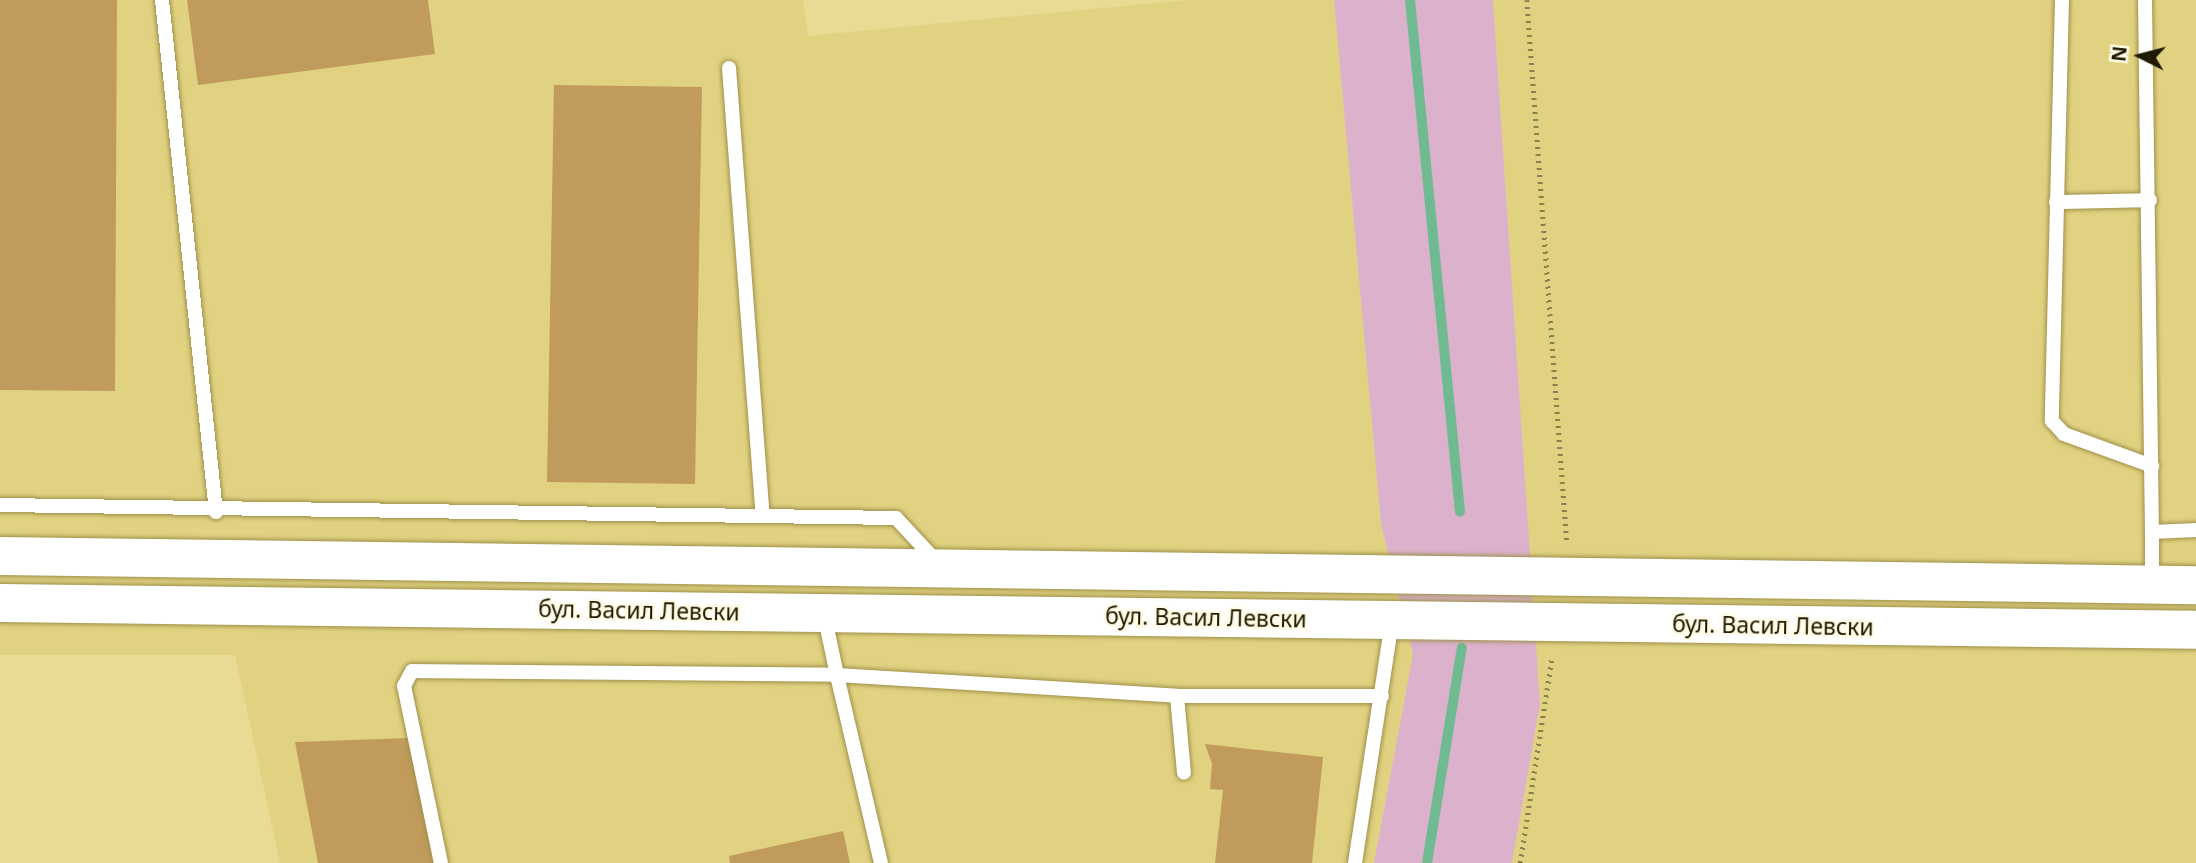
<!DOCTYPE html>
<html>
<head>
<meta charset="utf-8">
<style>
  body { margin:0 }
  #map { position:relative; width:2196px; height:863px; overflow:hidden; background:#e8db93; font-family:"Noto Sans",sans-serif }
  div>[style] { position:absolute }
  [style*='--x'] { left:calc(var(--x)*1px); top:calc(var(--y)*1px); width:calc(var(--w)*1px); rotate:calc(var(--a)*1deg) }
  .built>* { inset:0; background:#e1d281 }
  .green>* { inset:0; background:#dbb1cc }
  .stream>* { height:10px; margin:-5px; padding:0 5px; transform-origin:5px; border-radius:5px; background:#70ba92 }
  .building>* { inset:0; background:#c19b5c }
  .path>* { height:4.5px; margin-top:-2.25px; transform-origin:0; background:repeating-linear-gradient(90deg,#8a804e 0 2px,transparent 0 7px) }
  .roads { filter:drop-shadow(0 0 2px #9e914a) drop-shadow(0 0 2px #9e914a) }
  .service>* { height:14px; margin:-7px; padding:0 7px; transform-origin:7px; border-radius:7px; background:#fff }
  .primary>* { height:38px; margin:-19px; padding:0 19px; transform-origin:19px; border-radius:19px; background:#fff }
  span { translate:-50% -50%; white-space:nowrap; text-align:center; line-height:1.15; -webkit-text-stroke:5px #fffbe6; paint-order:stroke }
  .street-label { font-size:23px; color:#201a00 }
  .north { position:absolute; left:2105px; top:21px; width:70px; height:70px; -webkit-text-stroke:5px #fffbe6; paint-order:stroke; rotate:276deg; font-size:19px; font-weight:700; line-height:28px; text-align:center; color:#201a00 }
  .north::after { content:''; display:block; margin:auto; width:24px; height:32px; background:#201a00; clip-path:polygon(50% 0,100% 100%,50% 72%,0 100%) }
</style>
</head>
<body>
<div id="map">
  <div class="built">
    <i style="clip-path:polygon(0 0,803px 0,808px 36px,1187px 0,1334px 0,1381px 524px,1413px 654px,1374px 863px,280px 863px,235px 655px,0 655px)"></i>
    <i style="clip-path:polygon(1493px 0,2196px 0,2196px 863px,1512px 863px,1540px 704px)"></i>
  </div>
  <div class="green">
    <i style="clip-path:polygon(1334px 0,1493px 0,1540px 704px,1512px 863px,1374px 863px,1413px 654px,1381px 524px)"></i>
  </div>
  <div class="stream">
    <i style="--x:1410;--y:0;--w:514;--a:84.42"></i>
    <i style="--x:1427;--y:863;--w:218;--a:-80.8"></i>
  </div>
  <div class="building">
    <i style="clip-path:polygon(0 0,117px 0,115px 391px,0 390px)"></i>
    <i style="clip-path:polygon(187px 0,428px 0,435px 54px,198px 85px)"></i>
    <i style="clip-path:polygon(554px 85px,702px 87px,695px 484px,547px 482px)"></i>
    <i style="clip-path:polygon(410px 738px,433px 863px,318px 863px,295px 742px)"></i>
    <i style="clip-path:polygon(1205px 744px,1323px 757px,1312px 863px,1215px 863px,1223px 790px,1210px 789px,1212px 764px)"></i>
    <i style="clip-path:polygon(843px 831px,850px 863px,730px 863px,729px 856px)"></i>
  </div>
  <div class="path">
    <i style="--x:1527;--y:0;--w:544;--a:85.79"></i>
    <i style="--x:1520;--y:863;--w:208;--a:-81.2"></i>
  </div>
  <div class="roads">
    <div class="service">
      <i style="--x:162;--y:0;--w:515;--a:83.98"></i>
      <i style="--x:2062;--y:0;--w:421;--a:91.4"></i>
      <i style="--x:2052;--y:421;--w:18;--a:47"></i>
      <i style="--x:2064;--y:434;--w:94;--a:20"></i>
      <i style="--x:2145;--y:0;--w:532;--a:89.25"></i>
      <i style="--x:729;--y:68;--w:445;--a:85.7"></i>
      <i style="--x:2056;--y:202;--w:94;--a:-1.2"></i>
      <i style="--x:0;--y:505;--w:896;--a:0.83"></i>
      <i style="--x:896;--y:518;--w:62;--a:47"></i>
      <i style="--x:2152;--y:584;--w:52;--a:-90"></i>
      <i style="--x:2152;--y:532;--w:44;--a:-2.6"></i>
      <i style="--x:1177;--y:696;--w:77;--a:84.8"></i>
      <i style="--x:441;--y:863;--w:181;--a:-101.8"></i>
      <i style="--x:404;--y:686;--w:17;--a:-62"></i>
      <i style="--x:412;--y:671;--w:425;--a:0.5"></i>
      <i style="--x:837;--y:675;--w:62;--a:-102"></i>
      <i style="--x:881;--y:863;--w:193;--a:-103.2"></i>
      <i style="--x:837;--y:675;--w:341;--a:3.5"></i>
      <i style="--x:1177;--y:696;--w:205;--a:0"></i>
      <i style="--x:1355;--y:863;--w:244;--a:-81.3"></i>
    </div>
    <div class="primary">
      <i style="--x:0;--y:556;--w:2196;--a:0.76"></i>
      <i style="--x:0;--y:603;--w:2196;--a:0.7"></i>
    </div>
  </div>
  <div class="street-label">
    <span style="left:639px;top:610px;rotate:1deg">бул. Васил Левски</span>
    <span style="left:1206px;top:617px;rotate:1deg">бул. Васил Левски</span>
    <span style="left:1773px;top:625px;rotate:1deg">бул. Васил Левски</span>
  </div>
  <div class="north">N</div>
</div>
</body>
</html>
